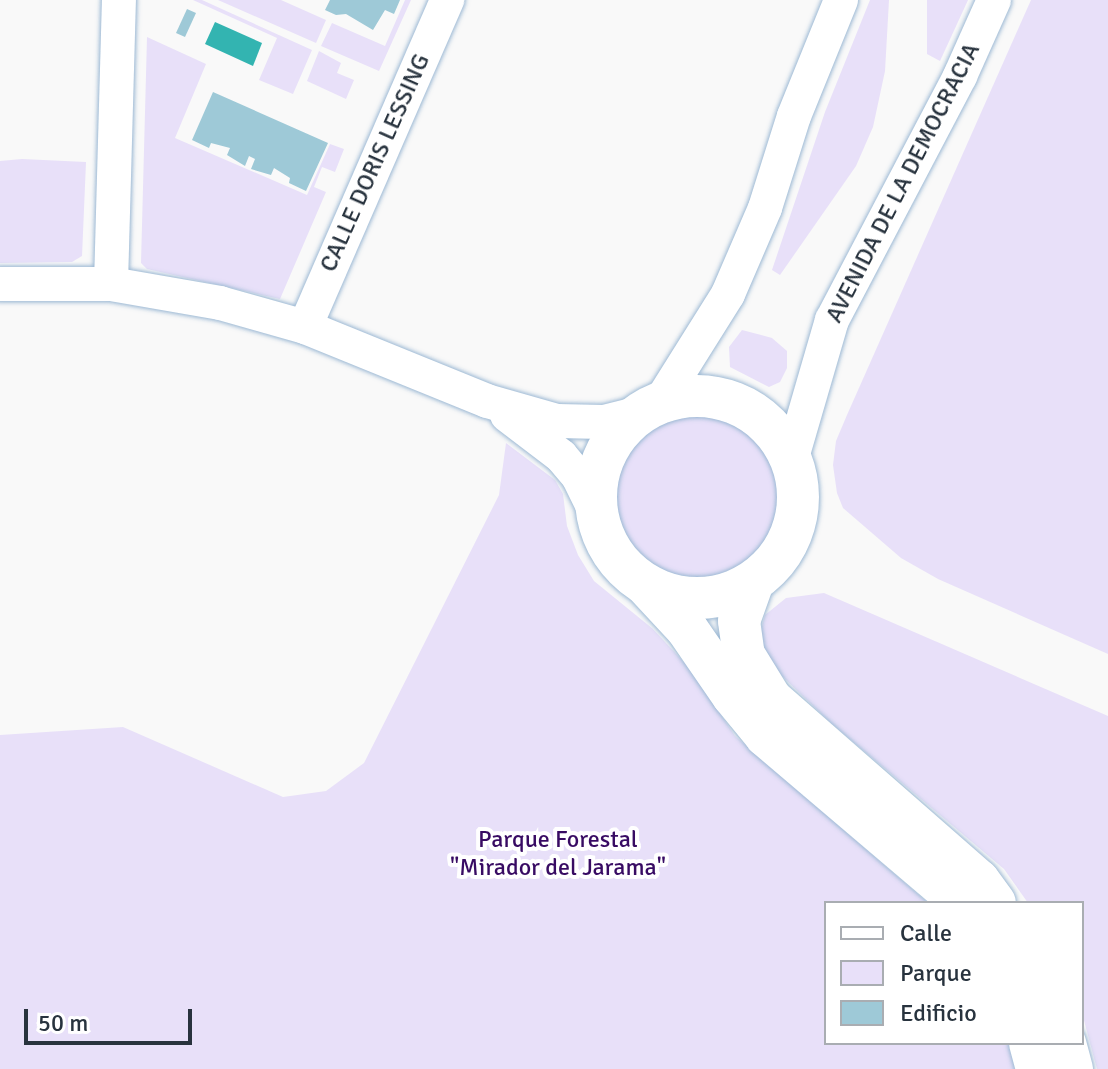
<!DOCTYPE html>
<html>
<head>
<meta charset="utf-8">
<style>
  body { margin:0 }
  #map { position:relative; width:1108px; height:1069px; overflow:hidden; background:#f9f9f9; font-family:Signika,sans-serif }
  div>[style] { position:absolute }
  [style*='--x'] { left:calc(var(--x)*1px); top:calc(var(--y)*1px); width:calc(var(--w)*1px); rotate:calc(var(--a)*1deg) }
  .green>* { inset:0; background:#e8e0f9 }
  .round { border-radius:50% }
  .water>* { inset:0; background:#33b4b1 }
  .building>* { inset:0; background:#9ec9d7 }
  .roads { filter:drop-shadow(0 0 2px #9db9d4) drop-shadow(0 0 2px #9db9d4) }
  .minor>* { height:34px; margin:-17px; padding:0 17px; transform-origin:17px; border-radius:17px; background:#fff }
  .major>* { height:42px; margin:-21px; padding:0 21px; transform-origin:21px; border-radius:21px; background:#fff }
  .major>.ring { margin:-21px; padding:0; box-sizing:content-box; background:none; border:42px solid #fff; border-radius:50% }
  span { translate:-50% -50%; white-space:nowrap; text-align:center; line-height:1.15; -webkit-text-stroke:8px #fff; paint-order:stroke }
  .street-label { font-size:24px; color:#28333e }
  .park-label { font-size:24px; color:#380b63 }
  .legend { position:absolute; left:824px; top:901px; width:260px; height:144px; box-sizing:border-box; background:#fff; border:2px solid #a9adb2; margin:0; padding:10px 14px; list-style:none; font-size:24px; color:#28333e }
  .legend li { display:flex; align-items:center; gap:16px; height:40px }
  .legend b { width:40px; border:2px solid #a9adb2 }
  .scale { position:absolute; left:24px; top:1009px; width:168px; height:36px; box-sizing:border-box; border:4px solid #28333e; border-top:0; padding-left:10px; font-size:24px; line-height:28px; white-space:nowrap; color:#28333e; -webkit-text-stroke:6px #fff; paint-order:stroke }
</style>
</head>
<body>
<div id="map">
  <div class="green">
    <i style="clip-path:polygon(193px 0,202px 0,312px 50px,293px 94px,259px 80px,277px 38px)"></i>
    <i style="clip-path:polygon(218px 0,281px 0,326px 20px,316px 43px)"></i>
    <i style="clip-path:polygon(405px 0,411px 0,379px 71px,321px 46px,332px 23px,385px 46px)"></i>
    <i style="clip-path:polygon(870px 0,889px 0,885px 71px,873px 127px,856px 166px,780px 275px,772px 270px,825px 112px)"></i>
    <i style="clip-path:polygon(927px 0,968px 0,940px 61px,927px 54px)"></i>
    <i style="clip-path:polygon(1031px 0,1108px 0,1108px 654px,938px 579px,901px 558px,843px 508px,837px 493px,833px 465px,836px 441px,847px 415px)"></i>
    <i style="clip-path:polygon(147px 37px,206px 64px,175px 138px,307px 195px,330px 144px,344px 149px,335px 172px,322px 167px,314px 187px,326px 192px,280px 299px,147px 269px,141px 263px)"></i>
    <i style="clip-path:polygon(319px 51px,341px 63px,337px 73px,354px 80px,346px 99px,307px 81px)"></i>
    <i style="clip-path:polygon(22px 159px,86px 162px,82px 256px,72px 262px,0 263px,0 161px)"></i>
    <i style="clip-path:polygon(742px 330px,772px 338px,787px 351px,787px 368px,780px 382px,769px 387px,730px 367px,729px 347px)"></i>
    <i class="round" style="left:610px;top:412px;width:172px;height:172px"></i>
    <i style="clip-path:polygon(506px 443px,555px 480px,563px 494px,567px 526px,578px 555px,594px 581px,653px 629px,692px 671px,735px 736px,928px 903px,826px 903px,826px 1043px,1008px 1043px,1015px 1069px,0 1069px,0 735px,123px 727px,283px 797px,326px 791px,364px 763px,499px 495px)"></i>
    <i style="clip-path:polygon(824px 593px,1108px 716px,1108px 1069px,1097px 1069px,1082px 1013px,1082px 903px,1028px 903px,1004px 869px,832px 724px,782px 676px,758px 642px,765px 615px,786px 598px)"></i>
  </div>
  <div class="water">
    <i style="clip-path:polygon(215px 22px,262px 43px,253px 66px,205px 44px)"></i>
  </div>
  <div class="building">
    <i style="clip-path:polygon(330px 0,400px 0,394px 14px,385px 10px,373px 30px,346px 14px,336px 15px,325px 10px)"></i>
    <i style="clip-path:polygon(187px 9px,196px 13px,185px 37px,176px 33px)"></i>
    <i style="clip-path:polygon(213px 92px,328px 143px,306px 191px,289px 183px,290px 178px,274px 168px,271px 175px,251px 169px,255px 159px,249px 156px,245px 166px,227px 155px,230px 148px,211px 143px,209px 148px,192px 140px)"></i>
  </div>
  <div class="roads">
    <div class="minor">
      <i style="--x:0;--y:284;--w:111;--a:0"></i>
      <i style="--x:111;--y:284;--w:111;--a:9.9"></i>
      <i style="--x:220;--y:303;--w:88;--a:15.8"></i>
      <i style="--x:305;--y:327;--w:196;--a:22.1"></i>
      <i style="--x:487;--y:401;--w:73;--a:15.9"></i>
      <i style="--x:557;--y:421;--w:47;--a:1.2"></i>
      <i style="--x:604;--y:422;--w:34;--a:-14"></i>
      <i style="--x:111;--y:284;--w:284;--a:-88.4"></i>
      <i style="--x:305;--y:327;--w:357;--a:-66.5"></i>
      <i style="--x:661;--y:401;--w:126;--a:-57.9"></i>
      <i style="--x:728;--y:294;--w:94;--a:-66.7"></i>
      <i style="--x:765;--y:208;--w:96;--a:-72.5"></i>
      <i style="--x:794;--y:116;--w:125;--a:-67.9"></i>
      <i style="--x:507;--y:415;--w:68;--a:37.2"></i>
      <i style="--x:561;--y:456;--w:26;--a:50"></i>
      <i style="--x:578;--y:476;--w:43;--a:64"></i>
      <i style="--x:791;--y:461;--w:147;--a:-73.8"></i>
      <i style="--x:832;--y:320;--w:276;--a:-62.3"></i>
      <i style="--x:960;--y:76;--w:83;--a:-65.9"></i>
    </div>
    <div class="major">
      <i class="ring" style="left:596px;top:396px;width:160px;height:160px"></i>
      <i style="--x:753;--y:582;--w:41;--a:109.7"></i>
      <i style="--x:739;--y:621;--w:34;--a:82"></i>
      <i style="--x:744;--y:655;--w:52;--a:58.5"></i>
      <i style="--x:771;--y:699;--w:276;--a:41.2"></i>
      <i style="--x:979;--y:881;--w:27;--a:54"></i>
      <i style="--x:646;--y:585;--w:60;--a:47"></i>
      <i style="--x:687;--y:629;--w:81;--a:55.5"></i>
      <i style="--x:733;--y:696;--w:52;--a:50.5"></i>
      <i style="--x:766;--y:736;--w:257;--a:40.4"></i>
      <i style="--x:1030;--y:1043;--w:27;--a:75"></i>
      <i style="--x:1065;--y:1043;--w:27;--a:75"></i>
    </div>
  </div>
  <div class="street-label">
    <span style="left:375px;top:163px;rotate:-66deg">CALLE DORIS LESSING</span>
    <span style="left:903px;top:183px;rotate:-63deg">AVENIDA DE LA DEMOCRACIA</span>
  </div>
  <div class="park-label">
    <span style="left:558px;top:854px">Parque Forestal<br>"Mirador del Jarama"</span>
  </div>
  <ul class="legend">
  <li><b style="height:10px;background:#fff"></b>Calle</li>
  <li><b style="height:22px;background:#e8e0f9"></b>Parque</li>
  <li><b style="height:22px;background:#9ec9d7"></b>Edificio</li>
  </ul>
  <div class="scale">50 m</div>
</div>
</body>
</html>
